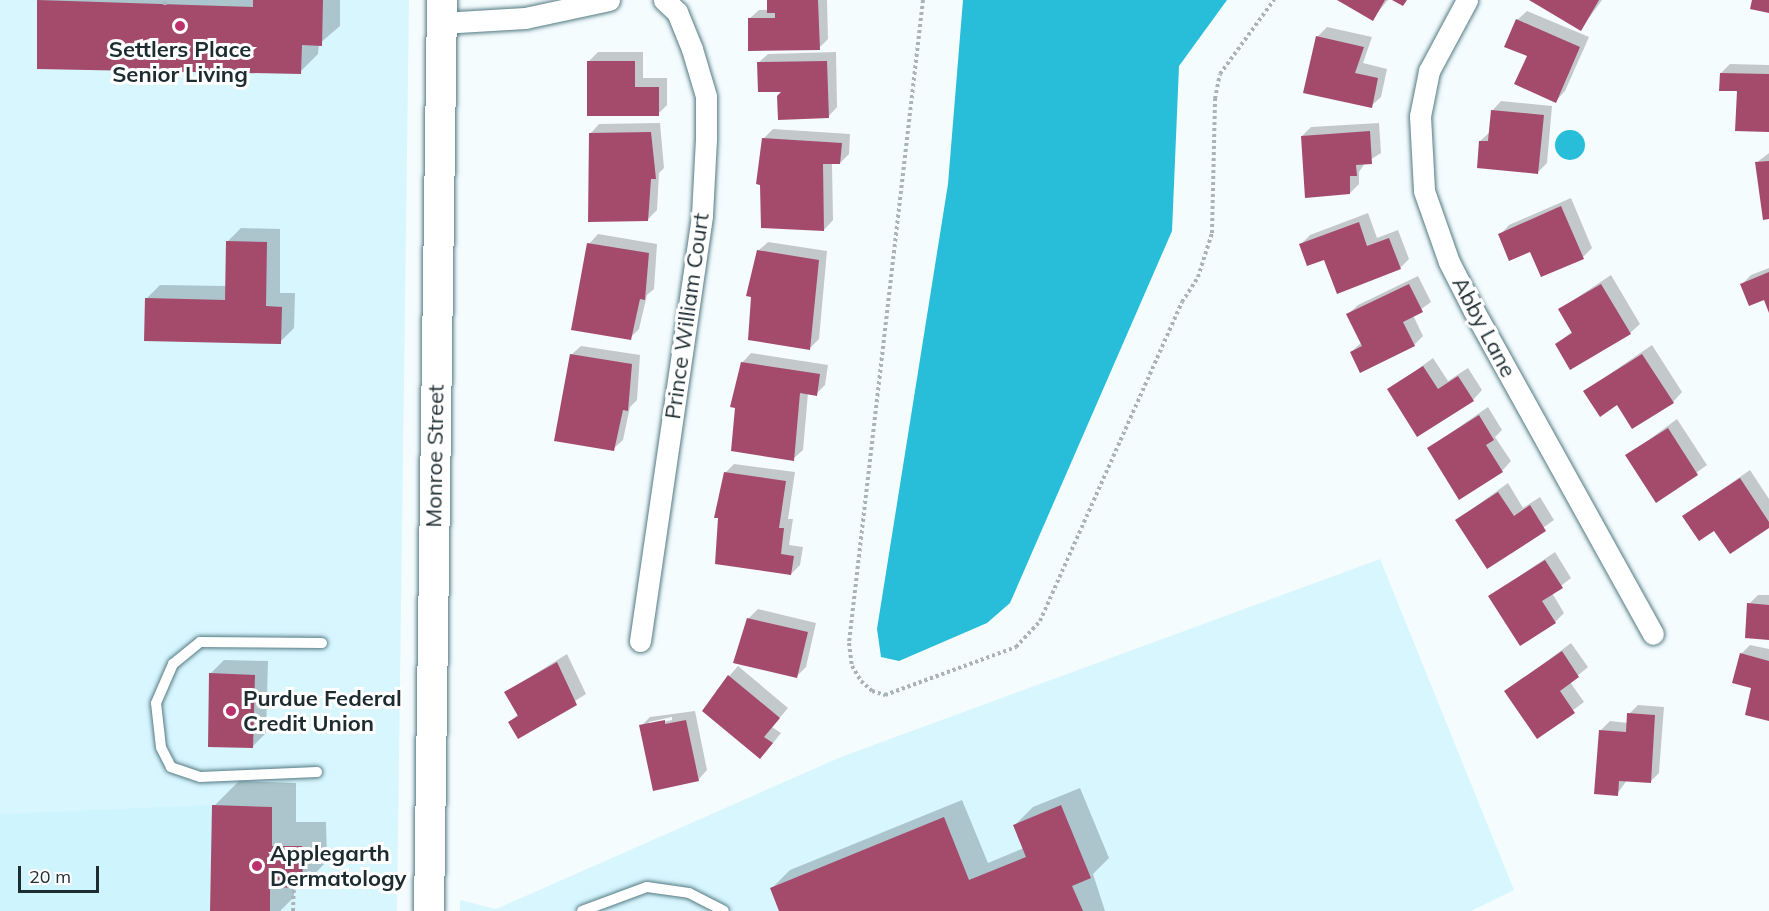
<!DOCTYPE html>
<html>
<head>
<meta charset="utf-8">
<style>
  body { margin:0 }
  #map { position:relative; width:1769px; height:911px; overflow:hidden; background:#f4fcfe; font-family:Mulish,sans-serif }
  div>[style] { position:absolute }
  [style*='--x'] { left:calc(var(--x)*1px); top:calc(var(--y)*1px); width:calc(var(--w)*1px); rotate:calc(var(--a)*1deg) }
  .built>* { inset:0; background:#d8f6fe }
  .green>* { inset:0; background:#cef4fd }
  .water>* { inset:0; background:#28bdd9 }
  .round { border-radius:50% }
  .shadow>* { inset:0; background:#0003 }
  .building>* { inset:0; background:#a44b6b }
  .path>* { height:4px; margin-top:-2px; transform-origin:0; background:repeating-linear-gradient(90deg,#a9b4b6 0 3px,transparent 0 6px) }
  .roads { filter:drop-shadow(0 0 2px #547a83) drop-shadow(0 0 2px #547a83) }
  .service>* { height:10px; margin:-5px; padding:0 5px; transform-origin:5px; border-radius:5px; background:#fff }
  .minor>* { height:21px; margin:-10.5px; padding:0 10.5px; transform-origin:10.5px; border-radius:10.5px; background:#fff }
  .secondary>* { height:30px; margin:-15px; padding:0 15px; transform-origin:15px; border-radius:15px; background:#fff }
  .dots>* { width:16px; height:16px; translate:-50% -50%; box-sizing:border-box; border:3px solid #fff; border-radius:50% }
  span { translate:-50% -50%; white-space:nowrap; text-align:center; line-height:1.15; -webkit-text-stroke:6px #fff; paint-order:stroke }
  .poi-label { font-size:22px; color:#1c2c30; font-weight:700 }
  .left { translate:0 -50%; text-align:left }
  .street-label { font-size:22px; color:#1c2c30 }
  .scale { position:absolute; left:18px; top:866px; width:81px; height:27px; box-sizing:border-box; border:3px solid #1c2c30; border-top:0; padding-left:8px; font-size:18px; line-height:21px; white-space:nowrap; color:#1c2c30; -webkit-text-stroke:4px #fff; paint-order:stroke }
</style>
</head>
<body>
<div id="map">
  <div class="built">
    <i style="clip-path:polygon(0 0,409px 0,397px 911px,0 911px)"></i>
    <i style="clip-path:polygon(1380px 559px,1514px 890px,1471px 911px,460px 911px,460px 900px,496px 909px,841px 757px)"></i>
  </div>
  <div class="green">
    <i style="clip-path:polygon(212px 805px,210px 911px,0 911px,0 814px)"></i>
  </div>
  <div class="water">
    <i style="clip-path:polygon(963px 0,1227px 0,1179px 66px,1172px 231px,1010px 603px,987px 623px,899px 661px,881px 657px,877px 629px,948px 184px)"></i>
    <i class="round" style="left:1555px;top:130px;width:30px;height:30px"></i>
  </div>
  <div class="shadow">
    <i style="clip-path:polygon(39px 0,340px 0,340px 26px,319px 44px,318px 54px,300px 72px,38px 68px)"></i>
    <i style="clip-path:polygon(768px 0,827px 0,828px 39px,819px 48px,749px 19px,759px 10px,768px 10px)"></i>
    <i style="clip-path:polygon(1340px 0,1388px 0,1372px 19px)"></i>
    <i style="clip-path:polygon(1532px 0,1602px 0,1581px 29px)"></i>
    <i style="clip-path:polygon(1527px 11px,1589px 37px,1565px 91px,1556px 101px,1529px 56px,1517px 20px)"></i>
    <i style="clip-path:polygon(1327px 27px,1372px 37px,1363px 63px,1387px 69px,1381px 97px,1371px 106px,1317px 37px)"></i>
    <i style="clip-path:polygon(598px 52px,643px 52px,643px 78px,667px 78px,667px 105px,658px 114px,589px 61px)"></i>
    <i style="clip-path:polygon(836px 52px,837px 107px,828px 117px,784px 90px,758px 63px,768px 54px)"></i>
    <i style="clip-path:polygon(1730px 64px,1769px 65px,1769px 130px,1721px 73px)"></i>
    <i style="clip-path:polygon(1501px 101px,1552px 106px,1547px 163px,1538px 172px,1480px 141px,1490px 132px,1492px 111px)"></i>
    <i style="clip-path:polygon(660px 123px,664px 168px,659px 173px,657px 210px,648px 219px,590px 134px,599px 124px)"></i>
    <i style="clip-path:polygon(1379px 123px,1381px 153px,1365px 163px,1359px 172px,1359px 184px,1350px 193px,1302px 136px,1311px 127px)"></i>
    <i style="clip-path:polygon(773px 129px,850px 134px,849px 154px,840px 163px,832px 163px,833px 220px,824px 230px,762px 183px,763px 139px)"></i>
    <i style="clip-path:polygon(1769px 153px,1769px 217px,1756px 163px)"></i>
    <i style="clip-path:polygon(1571px 198px,1592px 248px,1583px 257px,1531px 250px,1500px 235px,1509px 225px)"></i>
    <i style="clip-path:polygon(1368px 213px,1377px 238px,1398px 230px,1409px 259px,1400px 268px,1325px 258px,1300px 245px,1310px 235px)"></i>
    <i style="clip-path:polygon(241px 228px,280px 229px,280px 293px,295px 293px,294px 328px,280px 342px,146px 299px,160px 285px,227px 286px,227px 242px)"></i>
    <i style="clip-path:polygon(598px 234px,657px 244px,654px 289px,647px 295px,639px 329px,630px 338px,589px 244px)"></i>
    <i style="clip-path:polygon(768px 242px,827px 251px,819px 339px,810px 348px,758px 251px)"></i>
    <i style="clip-path:polygon(1769px 268px,1769px 309px,1765px 298px,1742px 284px,1751px 275px)"></i>
    <i style="clip-path:polygon(1611px 275px,1640px 324px,1630px 333px,1556px 344px,1573px 331px,1560px 309px)"></i>
    <i style="clip-path:polygon(1418px 276px,1431px 302px,1413px 315px,1423px 336px,1414px 345px,1351px 352px,1362px 342px,1348px 314px,1358px 305px)"></i>
    <i style="clip-path:polygon(1652px 345px,1682px 392px,1673px 402px,1618px 403px,1585px 391px)"></i>
    <i style="clip-path:polygon(581px 346px,640px 355px,637px 400px,630px 407px,623px 440px,613px 449px,571px 355px)"></i>
    <i style="clip-path:polygon(751px 353px,828px 365px,825px 385px,816px 394px,808px 393px,803px 450px,793px 459px,742px 363px)"></i>
    <i style="clip-path:polygon(1433px 358px,1448px 381px,1468px 368px,1482px 390px,1473px 400px,1389px 390px)"></i>
    <i style="clip-path:polygon(1488px 407px,1502px 430px,1495px 437px,1511px 461px,1502px 471px,1429px 448px)"></i>
    <i style="clip-path:polygon(1677px 419px,1707px 465px,1657px 501px,1627px 456px)"></i>
    <i style="clip-path:polygon(734px 464px,795px 472px,788px 519px,793px 519px,789px 545px,803px 547px,800px 565px,791px 574px,725px 473px)"></i>
    <i style="clip-path:polygon(1750px 470px,1769px 499px,1769px 526px,1714px 529px,1684px 516px)"></i>
    <i style="clip-path:polygon(1508px 483px,1523px 508px,1540px 497px,1554px 520px,1488px 567px,1457px 520px)"></i>
    <i style="clip-path:polygon(1555px 552px,1571px 578px,1552px 593px,1564px 613px,1555px 622px,1490px 596px)"></i>
    <i style="clip-path:polygon(1758px 595px,1769px 595px,1769px 638px,1749px 604px)"></i>
    <i style="clip-path:polygon(758px 609px,816px 623px,806px 667px,796px 677px,734px 662px,748px 619px)"></i>
    <i style="clip-path:polygon(1571px 643px,1588px 667px,1570px 682px,1584px 702px,1537px 737px,1506px 692px)"></i>
    <i style="clip-path:polygon(1750px 645px,1769px 649px,1769px 719px,1741px 654px)"></i>
    <i style="clip-path:polygon(567px 654px,586px 694px,518px 737px,510px 722px,518px 714px,506px 692px)"></i>
    <i style="clip-path:polygon(224px 660px,268px 661px,266px 733px,252px 747px,210px 674px)"></i>
    <i style="clip-path:polygon(738px 666px,788px 708px,772px 727px,781px 733px,769px 748px,716px 691px)"></i>
    <i style="clip-path:polygon(1638px 705px,1664px 707px,1659px 773px,1650px 782px,1627px 780px,1617px 794px,1600px 731px,1610px 721px,1628px 723px,1629px 714px)"></i>
    <i style="clip-path:polygon(evenodd,695px 711px,707px 770px,698px 780px,641px 726px,650px 717px,695px 711px,672px 717px,672px 720px,649px 725px,649px 722px,672px 717px)"></i>
    <i style="clip-path:polygon(239px 781px,296px 783px,296px 822px,326px 822px,327px 861px,303px 886px,294px 886px,294px 897px,280px 911px,212px 911px,214px 806px)"></i>
    <i style="clip-path:polygon(1080px 788px,1109px 858px,1093px 874px,1105px 911px,780px 911px,772px 888px,790px 870px,962px 800px,988px 863px,1024px 848px,1015px 825px,1033px 807px)"></i>
  </div>
  <div class="building">
    <i style="clip-path:polygon(37px 0,253px 7px,253px 0,323px 0,322px 46px,302px 45px,301px 74px,37px 69px)"></i>
    <i style="clip-path:polygon(767px 0,818px 0,820px 50px,748px 51px,748px 18px,775px 18px,775px 13px,767px 13px)"></i>
    <i style="clip-path:polygon(1337px 0,1385px 0,1373px 21px)"></i>
    <i style="clip-path:polygon(1392px 0,1407px 0,1403px 6px)"></i>
    <i style="clip-path:polygon(1529px 0,1599px 0,1581px 31px)"></i>
    <i style="clip-path:polygon(1752px 0,1769px 0,1769px 13px,1750px 9px)"></i>
    <i style="clip-path:polygon(1516px 19px,1580px 47px,1556px 103px,1514px 84px,1527px 56px,1504px 47px)"></i>
    <i style="clip-path:polygon(1316px 36px,1364px 47px,1355px 73px,1378px 78px,1372px 108px,1303px 93px)"></i>
    <i style="clip-path:polygon(587px 61px,635px 61px,635px 87px,659px 87px,659px 116px,587px 116px)"></i>
    <i style="clip-path:polygon(827px 61px,829px 118px,778px 120px,777px 96px,781px 92px,758px 92px,757px 62px)"></i>
    <i style="clip-path:polygon(1720px 73px,1769px 74px,1769px 132px,1735px 131px,1737px 91px,1719px 91px)"></i>
    <i style="clip-path:polygon(1491px 110px,1544px 115px,1538px 174px,1477px 168px,1479px 141px,1488px 141px)"></i>
    <i style="clip-path:polygon(1370px 131px,1372px 164px,1356px 165px,1357px 176px,1350px 176px,1350px 194px,1305px 198px,1301px 136px)"></i>
    <i style="clip-path:polygon(651px 132px,656px 179px,651px 179px,648px 221px,588px 222px,589px 133px)"></i>
    <i style="clip-path:polygon(762px 138px,842px 143px,840px 164px,823px 164px,824px 231px,761px 228px,760px 185px,756px 184px)"></i>
    <i style="clip-path:polygon(1769px 161px,1769px 219px,1763px 220px,1755px 162px)"></i>
    <i style="clip-path:polygon(1561px 206px,1584px 259px,1541px 277px,1530px 252px,1509px 261px,1498px 234px)"></i>
    <i style="clip-path:polygon(1359px 222px,1367px 246px,1389px 238px,1401px 269px,1337px 294px,1324px 260px,1307px 266px,1299px 244px)"></i>
    <i style="clip-path:polygon(226px 241px,267px 242px,266px 306px,282px 307px,281px 344px,144px 341px,145px 298px,225px 300px)"></i>
    <i style="clip-path:polygon(587px 243px,649px 253px,645px 300px,640px 299px,631px 340px,571px 330px)"></i>
    <i style="clip-path:polygon(757px 250px,819px 260px,810px 350px,748px 340px,751px 297px,746px 296px)"></i>
    <i style="clip-path:polygon(1769px 272px,1769px 313px,1764px 300px,1749px 306px,1740px 284px)"></i>
    <i style="clip-path:polygon(1409px 284px,1423px 312px,1403px 322px,1415px 346px,1360px 373px,1350px 352px,1362px 346px,1346px 314px)"></i>
    <i style="clip-path:polygon(1601px 284px,1631px 334px,1570px 370px,1555px 344px,1572px 333px,1558px 309px)"></i>
    <i style="clip-path:polygon(570px 354px,632px 364px,628px 411px,623px 410px,614px 451px,554px 441px)"></i>
    <i style="clip-path:polygon(1642px 354px,1674px 403px,1632px 429px,1617px 405px,1600px 417px,1583px 391px)"></i>
    <i style="clip-path:polygon(741px 362px,820px 374px,817px 396px,800px 393px,794px 461px,731px 451px,735px 408px,730px 407px)"></i>
    <i style="clip-path:polygon(1423px 366px,1438px 389px,1458px 376px,1474px 401px,1417px 437px,1387px 389px)"></i>
    <i style="clip-path:polygon(1479px 415px,1494px 440px,1486px 445px,1503px 472px,1459px 500px,1427px 448px)"></i>
    <i style="clip-path:polygon(1668px 428px,1698px 475px,1656px 503px,1625px 455px)"></i>
    <i style="clip-path:polygon(724px 472px,786px 481px,779px 528px,784px 528px,781px 554px,794px 556px,791px 575px,715px 564px,718px 518px,714px 518px)"></i>
    <i style="clip-path:polygon(1740px 478px,1769px 522px,1769px 528px,1730px 554px,1714px 531px,1699px 541px,1682px 516px)"></i>
    <i style="clip-path:polygon(1498px 492px,1514px 516px,1530px 505px,1546px 531px,1487px 569px,1455px 520px)"></i>
    <i style="clip-path:polygon(1545px 560px,1563px 588px,1542px 601px,1556px 623px,1520px 646px,1488px 596px)"></i>
    <i style="clip-path:polygon(1747px 603px,1769px 605px,1769px 640px,1745px 638px)"></i>
    <i style="clip-path:polygon(747px 618px,808px 632px,797px 678px,733px 663px)"></i>
    <i style="clip-path:polygon(1562px 651px,1579px 677px,1560px 691px,1575px 713px,1537px 739px,1504px 691px)"></i>
    <i style="clip-path:polygon(1740px 653px,1769px 661px,1769px 721px,1745px 715px,1751px 688px,1732px 683px)"></i>
    <i style="clip-path:polygon(557px 662px,577px 705px,518px 739px,508px 722px,518px 716px,504px 692px)"></i>
    <i style="clip-path:polygon(209px 673px,255px 675px,253px 748px,208px 747px)"></i>
    <i style="clip-path:polygon(728px 675px,780px 718px,764px 737px,773px 743px,760px 759px,702px 711px)"></i>
    <i style="clip-path:polygon(1627px 713px,1655px 715px,1651px 783px,1619px 781px,1618px 796px,1594px 794px,1599px 730px,1626px 732px)"></i>
    <i style="clip-path:polygon(665px 720px,665px 724px,686px 720px,699px 781px,653px 791px,639px 725px)"></i>
    <i style="clip-path:polygon(212px 805px,272px 807px,272px 846px,302px 846px,303px 888px,270px 887px,270px 911px,210px 911px)"></i>
    <i style="clip-path:polygon(1061px 805px,1091px 878px,1072px 886px,1083px 911px,779px 911px,770px 888px,944px 817px,969px 880px,1026px 857px,1013px 825px)"></i>
  </div>
  <div class="path">
    <i style="--x:923;--y:0;--w:647;--a:96.57"></i>
    <i style="--x:849;--y:643;--w:23;--a:83"></i>
    <i style="--x:852;--y:666;--w:17;--a:59"></i>
    <i style="--x:861;--y:681;--w:15;--a:42"></i>
    <i style="--x:872;--y:691;--w:14;--a:17"></i>
    <i style="--x:885;--y:695;--w:140;--a:-20.1"></i>
    <i style="--x:1016;--y:647;--w:35;--a:-47"></i>
    <i style="--x:1040;--y:621;--w:349;--a:-66"></i>
    <i style="--x:1182;--y:302;--w:30;--a:-57"></i>
    <i style="--x:1198;--y:277;--w:46;--a:-72.3"></i>
    <i style="--x:1212;--y:233;--w:134;--a:-88.7"></i>
    <i style="--x:1215;--y:99;--w:25;--a:-79"></i>
    <i style="--x:1220;--y:74;--w:92;--a:-53.9"></i>
    <i style="--x:165;--y:5;--w:5;--a:-90"></i>
    <i style="--x:293;--y:911;--w:24;--a:-88"></i>
  </div>
  <div class="roads">
    <div class="service">
      <i style="--x:317;--y:772;--w:117;--a:177.6"></i>
      <i style="--x:200;--y:777;--w:31;--a:-161"></i>
      <i style="--x:171;--y:767;--w:22;--a:-117"></i>
      <i style="--x:161;--y:747;--w:44;--a:-96.5"></i>
      <i style="--x:156;--y:703;--w:43;--a:-66.4"></i>
      <i style="--x:173;--y:664;--w:35;--a:-39"></i>
      <i style="--x:200;--y:642;--w:122;--a:0.5"></i>
      <i style="--x:582;--y:911;--w:69;--a:-20.3"></i>
      <i style="--x:647;--y:887;--w:42;--a:8.1"></i>
      <i style="--x:689;--y:893;--w:39;--a:27"></i>
    </div>
    <div class="minor">
      <i style="--x:1467;--y:0;--w:81;--a:118.2"></i>
      <i style="--x:1429;--y:71;--w:46;--a:101.3"></i>
      <i style="--x:1420;--y:116;--w:75;--a:86.9"></i>
      <i style="--x:1424;--y:191;--w:75;--a:70.6"></i>
      <i style="--x:1449;--y:262;--w:55;--a:63"></i>
      <i style="--x:1474;--y:311;--w:369;--a:61"></i>
      <i style="--x:441;--y:23;--w:84;--a:-3.4"></i>
      <i style="--x:525;--y:18;--w:86;--a:-12.1"></i>
      <i style="--x:640;--y:641;--w:430;--a:-81.7"></i>
      <i style="--x:702;--y:215;--w:76;--a:-87"></i>
      <i style="--x:706;--y:139;--w:43;--a:-90"></i>
      <i style="--x:706;--y:96;--w:49;--a:-106.6"></i>
      <i style="--x:692;--y:49;--w:40;--a:-112"></i>
      <i style="--x:677;--y:12;--w:18;--a:-137"></i>
    </div>
    <div class="secondary">
      <i style="--x:429;--y:911;--w:911;--a:-89.18"></i>
    </div>
  </div>
  <div class="dots">
    <i style="left:180px;top:26px;background:#bc316b"></i>
    <i style="left:231px;top:711px;background:#bc316b"></i>
    <i style="left:257px;top:866px;background:#bc316b"></i>
  </div>
  <div class="poi-label">
    <span style="left:180px;top:62px">Settlers Place<br>Senior Living</span>
    <span class="left" style="left:243px;top:711px">Purdue Federal<br>Credit Union</span>
    <span class="left" style="left:270px;top:866px">Applegarth<br>Dermatology</span>
  </div>
  <div class="street-label">
    <span style="left:687px;top:316px;rotate:-82deg">Prince William Court</span>
    <span style="left:1484px;top:327px;rotate:62deg">Abby Lane</span>
    <span style="left:435px;top:456px;rotate:-89deg">Monroe Street</span>
  </div>
  <div class="scale">20 m</div>
</div>
</body>
</html>
